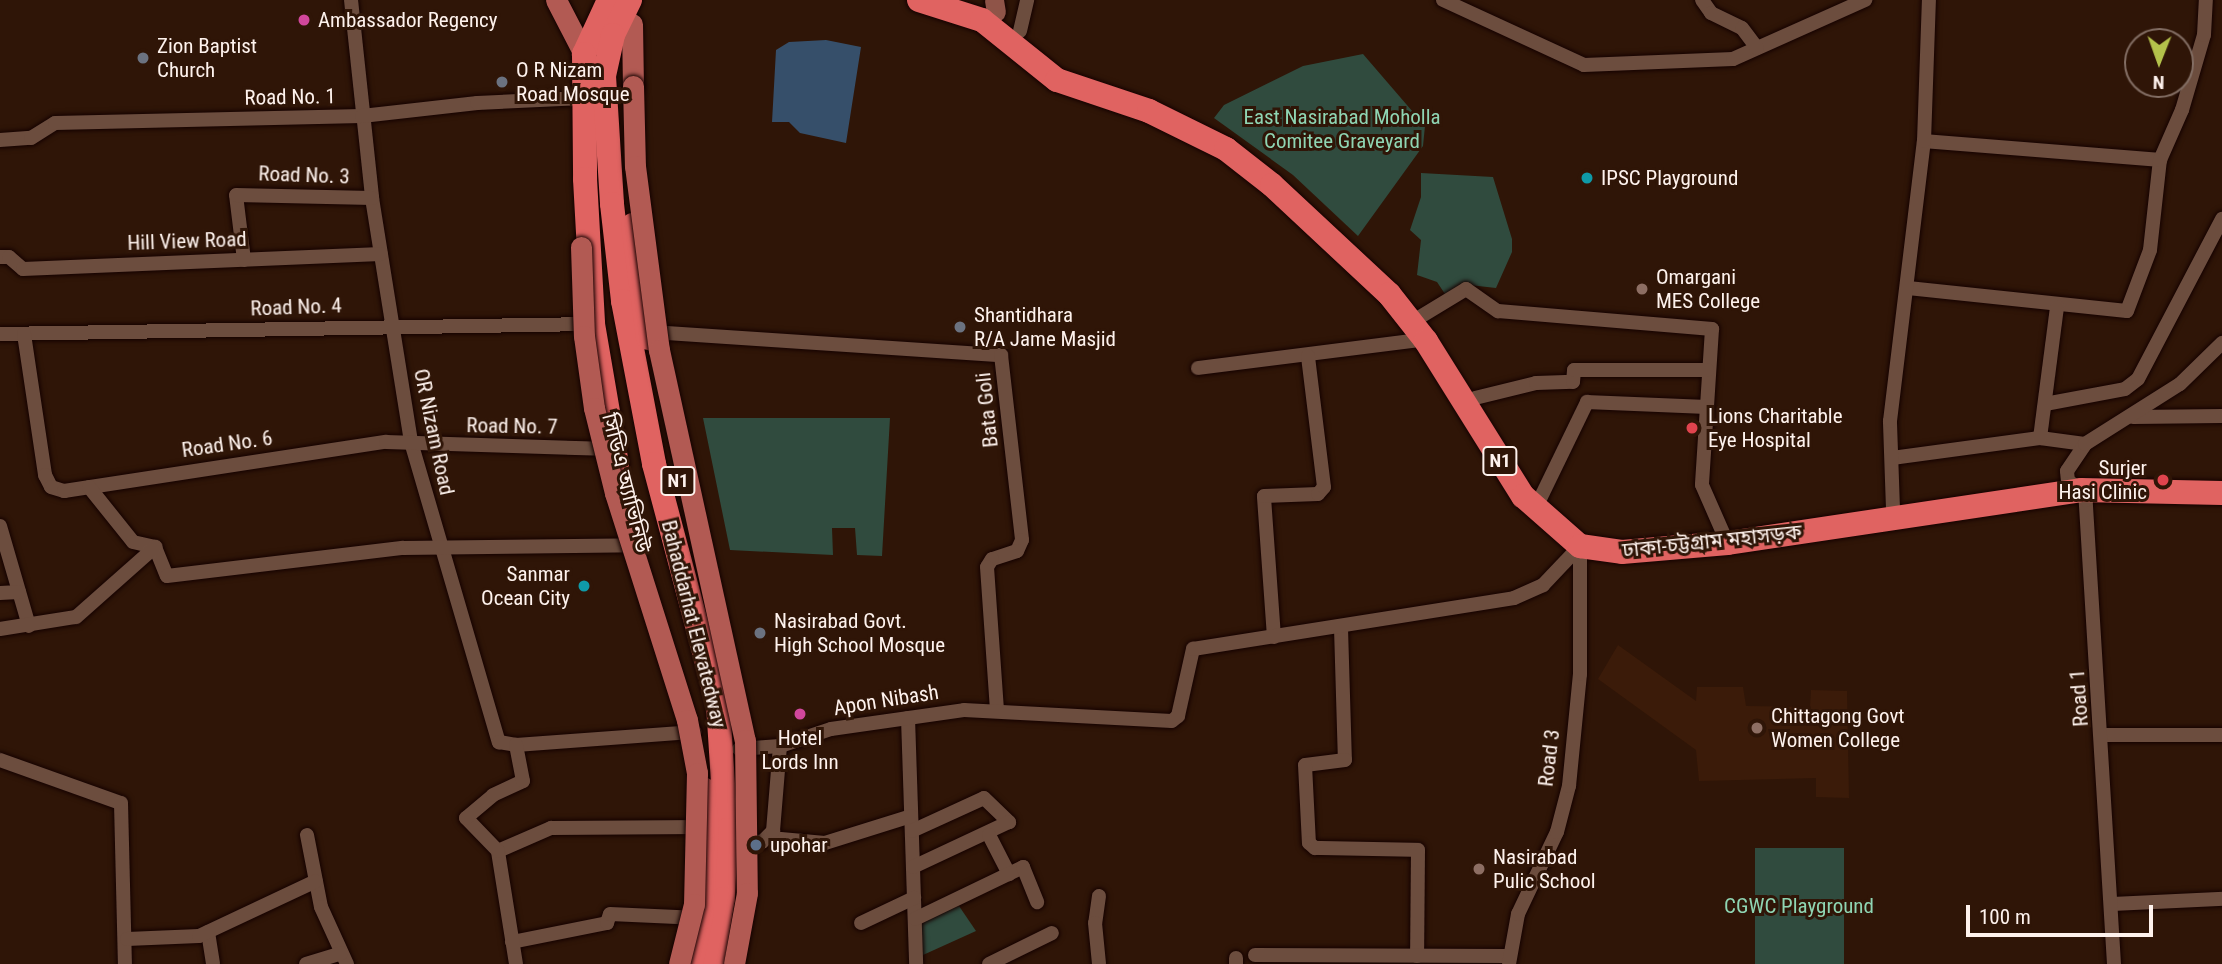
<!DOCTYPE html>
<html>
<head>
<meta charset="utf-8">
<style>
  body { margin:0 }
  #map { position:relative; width:2222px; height:964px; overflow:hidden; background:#2f1507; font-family:"Roboto Condensed","Noto Sans Bengali",sans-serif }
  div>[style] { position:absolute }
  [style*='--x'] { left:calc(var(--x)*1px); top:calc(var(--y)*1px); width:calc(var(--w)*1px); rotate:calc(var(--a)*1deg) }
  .built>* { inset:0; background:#3b1b09 }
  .green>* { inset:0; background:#304b3e }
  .water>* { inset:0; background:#364f6a }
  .roads { filter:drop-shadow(0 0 2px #150200) drop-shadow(0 0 2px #150200) }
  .street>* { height:14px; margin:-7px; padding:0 7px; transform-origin:7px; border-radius:7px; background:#6c4d3e }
  .secondary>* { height:19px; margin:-9.5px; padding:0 9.5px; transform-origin:9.5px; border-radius:9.5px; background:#8f5448 }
  .primary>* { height:21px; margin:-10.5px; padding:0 10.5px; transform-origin:10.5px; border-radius:10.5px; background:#b25a53 }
  .highway>* { height:24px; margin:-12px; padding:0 12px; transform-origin:12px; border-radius:12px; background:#e06361 }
  .bridges { filter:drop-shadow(0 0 2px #150200) drop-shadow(0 0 2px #150200) }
  .primary-bridge>* { height:21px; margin:-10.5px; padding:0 10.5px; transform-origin:10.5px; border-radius:10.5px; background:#b25a53 }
  .dots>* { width:19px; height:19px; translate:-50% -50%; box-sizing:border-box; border:4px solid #2f1507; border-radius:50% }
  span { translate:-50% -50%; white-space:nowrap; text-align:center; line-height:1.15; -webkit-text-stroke:6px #2f1507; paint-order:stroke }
  .shield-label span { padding:2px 5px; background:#2f1507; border:2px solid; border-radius:5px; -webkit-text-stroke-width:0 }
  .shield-label { font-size:19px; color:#fef2ed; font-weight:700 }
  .poi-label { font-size:21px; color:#fef2ed }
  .left { translate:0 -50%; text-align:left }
  .right { translate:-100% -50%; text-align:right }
  .street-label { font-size:21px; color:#fef2ed }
  .park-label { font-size:21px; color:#8fd5b3 }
  .north { position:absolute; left:2124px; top:28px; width:70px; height:70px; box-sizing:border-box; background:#2f1507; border:2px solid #826d63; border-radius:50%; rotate:181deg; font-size:19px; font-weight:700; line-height:28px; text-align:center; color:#fef2ed }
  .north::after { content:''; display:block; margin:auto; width:24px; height:32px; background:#b4c24b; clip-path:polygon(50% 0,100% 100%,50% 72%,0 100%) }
  .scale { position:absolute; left:1966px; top:905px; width:187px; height:32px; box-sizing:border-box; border:4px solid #fef2ed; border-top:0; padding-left:9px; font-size:21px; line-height:24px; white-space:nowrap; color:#fef2ed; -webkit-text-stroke:5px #2f1507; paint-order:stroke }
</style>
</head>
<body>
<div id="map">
  <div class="built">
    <i style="clip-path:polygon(1618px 645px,1696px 701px,1697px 687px,1743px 687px,1746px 706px,1810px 707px,1811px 690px,1847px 691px,1849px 798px,1816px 797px,1816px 778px,1699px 781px,1696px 750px,1598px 679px)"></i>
  </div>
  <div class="green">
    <i style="clip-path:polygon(1363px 54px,1425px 126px,1423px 146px,1358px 236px,1293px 175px,1214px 118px,1224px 105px,1303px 66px)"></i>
    <i style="clip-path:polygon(1421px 173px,1493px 177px,1512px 239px,1512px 252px,1496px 288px,1469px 285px,1447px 297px,1437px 282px,1417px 275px,1421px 240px,1410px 230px,1421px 197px)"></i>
    <i style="clip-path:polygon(703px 418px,890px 418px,882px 556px,857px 555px,855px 528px,832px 528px,833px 555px,730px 550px)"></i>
    <i style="clip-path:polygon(1755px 848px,1844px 848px,1844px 964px,1755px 964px)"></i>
    <i style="clip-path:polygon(959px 906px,976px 931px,923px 955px,919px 921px)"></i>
  </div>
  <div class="water">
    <i style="clip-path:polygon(826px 40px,861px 47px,846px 143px,800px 133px,789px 122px,772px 122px,776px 50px,789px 42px)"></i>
  </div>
  <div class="roads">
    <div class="street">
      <i style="--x:351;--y:0;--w:199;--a:83.9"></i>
      <i style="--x:372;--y:198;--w:247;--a:80.9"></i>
      <i style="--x:411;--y:442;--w:313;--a:73.7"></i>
      <i style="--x:499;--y:742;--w:17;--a:10"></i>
      <i style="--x:516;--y:745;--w:179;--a:-4.2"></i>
      <i style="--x:1443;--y:0;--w:155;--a:24.7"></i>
      <i style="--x:1584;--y:65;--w:149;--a:-2.3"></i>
      <i style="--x:1733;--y:59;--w:145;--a:-24.1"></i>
      <i style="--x:1702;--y:0;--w:16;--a:55"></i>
      <i style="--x:1711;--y:13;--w:34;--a:26"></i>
      <i style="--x:1742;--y:28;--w:25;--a:53"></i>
      <i style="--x:1020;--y:31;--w:32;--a:-77"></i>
      <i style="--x:0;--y:140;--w:31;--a:-4"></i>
      <i style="--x:31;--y:138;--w:28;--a:-32"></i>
      <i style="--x:55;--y:123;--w:307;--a:-1.3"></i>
      <i style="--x:362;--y:116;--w:116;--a:-6.4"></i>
      <i style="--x:477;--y:103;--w:106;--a:-2.7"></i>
      <i style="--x:1924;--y:141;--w:237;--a:4.6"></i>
      <i style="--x:0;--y:257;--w:9;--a:0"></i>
      <i style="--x:9;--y:257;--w:18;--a:41"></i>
      <i style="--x:23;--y:269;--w:358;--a:-2.4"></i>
      <i style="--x:244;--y:260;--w:65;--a:-97"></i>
      <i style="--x:236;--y:195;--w:136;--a:1.3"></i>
      <i style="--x:1908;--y:288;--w:220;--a:6"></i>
      <i style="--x:2127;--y:311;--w:65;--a:-69.3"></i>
      <i style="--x:2150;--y:250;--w:91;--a:-83.7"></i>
      <i style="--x:2160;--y:160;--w:55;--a:-66.3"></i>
      <i style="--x:2182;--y:110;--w:78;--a:-73.7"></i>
      <i style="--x:2204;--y:35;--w:35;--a:-87"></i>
      <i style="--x:1420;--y:317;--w:54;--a:-31.3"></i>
      <i style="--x:1466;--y:289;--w:39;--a:35"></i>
      <i style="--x:1498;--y:311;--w:215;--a:4.8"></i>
      <i style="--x:1712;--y:329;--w:156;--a:93.7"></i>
      <i style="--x:1702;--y:485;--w:55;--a:66.3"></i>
      <i style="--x:651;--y:332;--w:351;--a:3.8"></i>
      <i style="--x:1001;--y:355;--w:186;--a:83.5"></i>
      <i style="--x:1022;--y:540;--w:12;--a:114"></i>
      <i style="--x:1017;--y:551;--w:26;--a:162"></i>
      <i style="--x:992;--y:559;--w:9;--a:122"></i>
      <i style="--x:987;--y:567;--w:143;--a:86"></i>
      <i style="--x:0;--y:334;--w:592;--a:-0.97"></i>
      <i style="--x:24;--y:334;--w:143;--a:81.5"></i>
      <i style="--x:45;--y:475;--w:13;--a:63"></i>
      <i style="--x:51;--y:487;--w:14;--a:17"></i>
      <i style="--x:64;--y:491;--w:326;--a:-8.7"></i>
      <i style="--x:386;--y:442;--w:226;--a:1.8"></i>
      <i style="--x:1198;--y:368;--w:232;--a:-7.2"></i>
      <i style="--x:1475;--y:398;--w:63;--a:-13.8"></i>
      <i style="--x:1536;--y:383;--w:37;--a:-2"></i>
      <i style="--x:1573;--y:382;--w:12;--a:-85"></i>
      <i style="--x:1574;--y:370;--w:133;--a:0"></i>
      <i style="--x:2045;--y:404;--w:81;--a:-10.6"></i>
      <i style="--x:2125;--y:389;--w:16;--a:-38"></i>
      <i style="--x:2138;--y:379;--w:181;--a:-62.3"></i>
      <i style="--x:2133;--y:417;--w:89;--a:-0.6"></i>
      <i style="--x:2040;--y:438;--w:45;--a:7.6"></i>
      <i style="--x:1892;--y:458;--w:149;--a:-7.7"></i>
      <i style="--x:2040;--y:438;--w:132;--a:-82.6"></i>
      <i style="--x:89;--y:487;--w:70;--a:51.3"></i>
      <i style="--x:133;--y:542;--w:23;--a:13"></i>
      <i style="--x:155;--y:547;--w:31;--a:68"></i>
      <i style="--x:167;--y:576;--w:238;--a:-6.8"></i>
      <i style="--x:403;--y:548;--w:235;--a:-0.7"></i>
      <i style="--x:1540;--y:499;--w:108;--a:-64.1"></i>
      <i style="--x:1587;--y:402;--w:119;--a:2.4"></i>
      <i style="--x:1893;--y:509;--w:88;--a:-92"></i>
      <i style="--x:1890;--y:421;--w:282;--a:-83.1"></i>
      <i style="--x:1924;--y:141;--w:141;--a:-88"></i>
      <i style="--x:0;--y:526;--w:104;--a:73.8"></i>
      <i style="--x:0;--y:593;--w:19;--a:-3"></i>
      <i style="--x:1341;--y:628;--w:132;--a:88.3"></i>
      <i style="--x:1345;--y:760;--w:40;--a:172.9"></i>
      <i style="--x:1305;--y:765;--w:78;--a:87.1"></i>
      <i style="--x:1309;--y:843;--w:8;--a:40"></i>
      <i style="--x:1315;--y:848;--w:103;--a:1.1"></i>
      <i style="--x:1418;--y:850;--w:106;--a:90.5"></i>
      <i style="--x:0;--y:629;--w:77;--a:-9"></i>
      <i style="--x:76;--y:617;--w:106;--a:-41.5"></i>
      <i style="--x:1274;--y:637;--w:141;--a:-94.1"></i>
      <i style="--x:1264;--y:496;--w:54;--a:-2.1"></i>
      <i style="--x:1318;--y:494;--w:9;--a:-49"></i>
      <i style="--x:1324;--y:487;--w:132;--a:-97"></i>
      <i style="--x:908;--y:718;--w:246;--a:88.1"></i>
      <i style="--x:2103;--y:735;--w:119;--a:0"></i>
      <i style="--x:739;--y:749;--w:41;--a:-4.2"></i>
      <i style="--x:0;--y:760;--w:128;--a:19.6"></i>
      <i style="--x:121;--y:803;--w:161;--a:88.6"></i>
      <i style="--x:912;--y:831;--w:79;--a:-24.6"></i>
      <i style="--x:984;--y:798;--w:35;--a:44"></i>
      <i style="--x:1009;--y:822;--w:106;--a:154.9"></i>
      <i style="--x:307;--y:835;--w:73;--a:79"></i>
      <i style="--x:321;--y:907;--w:63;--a:65.5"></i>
      <i style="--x:989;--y:835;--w:44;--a:62.9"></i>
      <i style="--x:770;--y:838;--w:55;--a:5.2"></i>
      <i style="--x:825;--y:843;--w:90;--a:-17.4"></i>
      <i style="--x:743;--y:841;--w:19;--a:3"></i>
      <i style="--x:762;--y:842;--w:16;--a:-45"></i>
      <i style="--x:773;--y:831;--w:85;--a:-85.3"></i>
      <i style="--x:780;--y:746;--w:54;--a:-18.4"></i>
      <i style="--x:831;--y:729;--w:134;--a:-8.1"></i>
      <i style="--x:964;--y:710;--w:208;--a:3"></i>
      <i style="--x:1172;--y:721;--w:8;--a:-40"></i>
      <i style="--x:1178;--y:716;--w:69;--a:-77.4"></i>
      <i style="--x:1193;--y:649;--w:325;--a:-9"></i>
      <i style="--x:1514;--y:598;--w:32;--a:-24"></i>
      <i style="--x:1543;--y:585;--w:54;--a:-46.5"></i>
      <i style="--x:498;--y:851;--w:58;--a:-23.5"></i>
      <i style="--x:551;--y:828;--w:151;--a:-0.4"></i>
      <i style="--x:1099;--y:896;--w:27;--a:98"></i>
      <i style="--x:1095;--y:923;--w:41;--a:84.4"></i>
      <i style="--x:2114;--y:904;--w:108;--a:-2.7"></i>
      <i style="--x:915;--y:919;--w:120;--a:-25.7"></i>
      <i style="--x:1023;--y:867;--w:38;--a:68"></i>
      <i style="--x:861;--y:923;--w:59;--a:-25.3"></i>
      <i style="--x:208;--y:932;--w:32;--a:81"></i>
      <i style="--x:127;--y:939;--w:72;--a:-2.4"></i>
      <i style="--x:199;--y:936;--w:129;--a:-25.2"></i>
      <i style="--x:512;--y:942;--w:97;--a:-11.3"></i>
      <i style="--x:607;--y:923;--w:9;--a:-72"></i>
      <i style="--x:610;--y:914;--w:89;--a:2.6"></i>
      <i style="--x:1255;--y:955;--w:253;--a:0.2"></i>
      <i style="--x:306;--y:964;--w:37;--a:-17"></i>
      <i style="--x:516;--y:964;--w:114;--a:-99.1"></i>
      <i style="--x:498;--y:851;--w:46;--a:-134.1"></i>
      <i style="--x:466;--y:818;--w:35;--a:-40"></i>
      <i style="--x:493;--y:795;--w:33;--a:-25"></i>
      <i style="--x:523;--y:781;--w:37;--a:-101"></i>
      <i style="--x:989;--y:964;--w:70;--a:-26.2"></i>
      <i style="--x:1236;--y:964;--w:6;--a:-90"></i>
      <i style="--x:1509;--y:964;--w:51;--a:-79.8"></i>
      <i style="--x:1518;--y:914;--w:91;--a:-64.6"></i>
      <i style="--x:1557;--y:832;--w:48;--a:-75.4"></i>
      <i style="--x:1569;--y:786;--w:113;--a:-84.4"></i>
      <i style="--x:1580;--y:674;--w:128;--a:-90"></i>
      <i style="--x:2114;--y:964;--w:465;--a:-93.5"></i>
      <i style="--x:2086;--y:500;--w:11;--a:-117"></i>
      <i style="--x:2081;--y:490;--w:16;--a:-145"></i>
      <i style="--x:2068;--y:481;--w:10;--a:-96"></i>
      <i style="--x:2067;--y:471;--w:32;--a:-56"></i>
      <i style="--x:2085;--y:444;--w:112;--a:-32.3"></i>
      <i style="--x:2180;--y:384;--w:59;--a:-44.3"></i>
    </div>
    <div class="secondary">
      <i style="--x:994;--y:0;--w:12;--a:81"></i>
    </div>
    <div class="primary">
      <i style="--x:556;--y:0;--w:61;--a:62.6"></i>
      <i style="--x:632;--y:24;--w:62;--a:89.1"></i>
    </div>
    <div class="highway">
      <i style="--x:609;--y:0;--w:60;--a:114.8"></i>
      <i style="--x:584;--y:54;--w:125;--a:89.5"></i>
      <i style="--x:585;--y:179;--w:145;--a:86.8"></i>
      <i style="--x:593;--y:324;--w:142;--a:80.3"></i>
      <i style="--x:630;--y:0;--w:39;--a:116"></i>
      <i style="--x:613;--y:35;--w:42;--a:102.4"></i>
      <i style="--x:604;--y:76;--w:128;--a:86.4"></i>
      <i style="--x:612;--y:204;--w:98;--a:83.5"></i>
      <i style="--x:623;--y:301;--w:166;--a:79.2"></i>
      <i style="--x:654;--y:464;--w:248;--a:75.1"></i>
      <i style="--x:718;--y:704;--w:126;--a:86.4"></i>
      <i style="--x:726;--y:830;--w:69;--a:92.5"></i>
      <i style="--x:723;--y:899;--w:66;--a:99.6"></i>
      <i style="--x:919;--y:0;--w:66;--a:17.6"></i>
      <i style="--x:982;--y:20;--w:96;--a:38.7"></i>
      <i style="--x:1057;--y:80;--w:97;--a:18.6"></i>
      <i style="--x:1149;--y:111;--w:86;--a:26.3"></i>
      <i style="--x:1226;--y:149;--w:58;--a:38"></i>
      <i style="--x:1272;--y:185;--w:160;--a:43"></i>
      <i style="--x:1389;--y:294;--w:60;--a:51.8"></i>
      <i style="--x:1426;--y:341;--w:183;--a:58"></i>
      <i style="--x:1523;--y:496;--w:76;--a:41.3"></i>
      <i style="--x:1580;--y:546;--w:42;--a:8.1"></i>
      <i style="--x:1622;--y:552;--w:106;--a:-4.9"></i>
      <i style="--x:1728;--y:543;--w:357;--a:-8.5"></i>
      <i style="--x:2081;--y:490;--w:141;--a:1.2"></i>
      <i style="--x:633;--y:225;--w:114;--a:82.4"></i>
      <i style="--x:691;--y:964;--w:47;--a:-77.7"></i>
      <i style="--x:701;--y:918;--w:91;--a:-86.2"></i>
      <i style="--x:707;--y:827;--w:38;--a:-95"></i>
    </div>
  </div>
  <div class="bridges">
    <div class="primary-bridge">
      <i style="--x:633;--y:86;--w:80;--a:88.6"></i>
      <i style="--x:635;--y:166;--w:186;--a:82.6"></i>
      <i style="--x:659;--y:350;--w:399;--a:77.6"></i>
      <i style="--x:745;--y:740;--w:153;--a:89.3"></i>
      <i style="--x:747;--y:893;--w:72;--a:100.4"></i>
      <i style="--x:581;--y:247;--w:89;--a:88.1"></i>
      <i style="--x:584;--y:336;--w:73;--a:82.1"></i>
      <i style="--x:594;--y:408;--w:88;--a:76.1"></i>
      <i style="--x:615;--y:493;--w:238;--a:72.4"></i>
      <i style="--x:687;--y:720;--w:54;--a:79.3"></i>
      <i style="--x:697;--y:773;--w:131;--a:91.3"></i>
      <i style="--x:694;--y:904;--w:62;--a:104"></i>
    </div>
  </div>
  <div class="dots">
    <i style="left:304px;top:20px;background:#d1479c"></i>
    <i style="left:143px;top:58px;background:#6b7280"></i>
    <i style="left:502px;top:82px;background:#6b7280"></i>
    <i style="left:1587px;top:178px;background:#0f9aa8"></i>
    <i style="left:1642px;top:289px;background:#8d6e63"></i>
    <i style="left:960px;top:327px;background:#6b7280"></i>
    <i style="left:1692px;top:428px;background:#e0444e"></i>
    <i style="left:2163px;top:480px;background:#e0444e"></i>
    <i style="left:584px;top:586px;background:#0f9aa8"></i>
    <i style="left:760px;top:633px;background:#6b7280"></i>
    <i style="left:800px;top:714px;background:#d1479c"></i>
    <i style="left:1757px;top:728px;background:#8d6e63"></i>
    <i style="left:756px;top:845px;background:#5c6f8a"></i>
    <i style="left:1479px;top:869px;background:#8d6e63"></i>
  </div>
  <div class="shield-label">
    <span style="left:1500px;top:461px">N1</span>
    <span style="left:678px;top:481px">N1</span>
  </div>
  <div class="poi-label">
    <span class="left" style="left:318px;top:20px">Ambassador Regency</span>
    <span class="left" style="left:157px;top:58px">Zion Baptist<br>Church</span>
    <span class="left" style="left:516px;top:82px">O R Nizam<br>Road Mosque</span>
    <span class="left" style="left:1601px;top:178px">IPSC Playground</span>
    <span class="left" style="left:1656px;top:289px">Omargani<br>MES College</span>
    <span class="left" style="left:974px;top:327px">Shantidhara<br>R/A Jame Masjid</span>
    <span class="left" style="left:1708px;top:428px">Lions Charitable<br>Eye Hospital</span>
    <span class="right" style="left:2147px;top:480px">Surjer<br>Hasi Clinic</span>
    <span class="right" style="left:570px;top:586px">Sanmar<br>Ocean City</span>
    <span class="left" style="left:774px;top:633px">Nasirabad Govt.<br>High School Mosque</span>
    <span class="left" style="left:1771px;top:728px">Chittagong Govt<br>Women College</span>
    <span style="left:800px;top:750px">Hotel<br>Lords Inn</span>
    <span class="left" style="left:770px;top:845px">upohar</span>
    <span class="left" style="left:1493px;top:869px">Nasirabad<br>Pulic School</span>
  </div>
  <div class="street-label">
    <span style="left:290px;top:97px;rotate:-1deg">Road No. 1</span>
    <span style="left:304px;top:175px;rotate:2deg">Road No. 3</span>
    <span style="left:187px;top:241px;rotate:-2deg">Hill View Road</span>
    <span style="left:296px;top:307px;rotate:-2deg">Road No. 4</span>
    <span style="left:987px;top:410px;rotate:-96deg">Bata Goli</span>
    <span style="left:512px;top:426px;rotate:1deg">Road No. 7</span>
    <span style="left:434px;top:432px;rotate:78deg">OR Nizam Road</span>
    <span style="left:227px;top:444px;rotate:-8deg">Road No. 6</span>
    <span style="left:626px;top:483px;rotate:76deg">সিডিএ অ্যাভিনিউ</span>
    <span style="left:1712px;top:541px;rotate:-6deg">ঢাকা-চট্টগ্রাম মহাসড়ক</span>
    <span style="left:694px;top:624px;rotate:76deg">Bahaddarhat Elevatedway</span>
    <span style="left:2079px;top:698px;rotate:-94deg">Road 1</span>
    <span style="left:886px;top:700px;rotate:-9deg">Apon Nibash</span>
    <span style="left:1549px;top:758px;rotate:-83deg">Road 3</span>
  </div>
  <div class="park-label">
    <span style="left:1342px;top:129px">East Nasirabad Moholla<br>Comitee Graveyard</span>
    <span style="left:1799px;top:906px">CGWC Playground</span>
  </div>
  <div class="north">N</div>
  <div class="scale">100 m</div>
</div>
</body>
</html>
